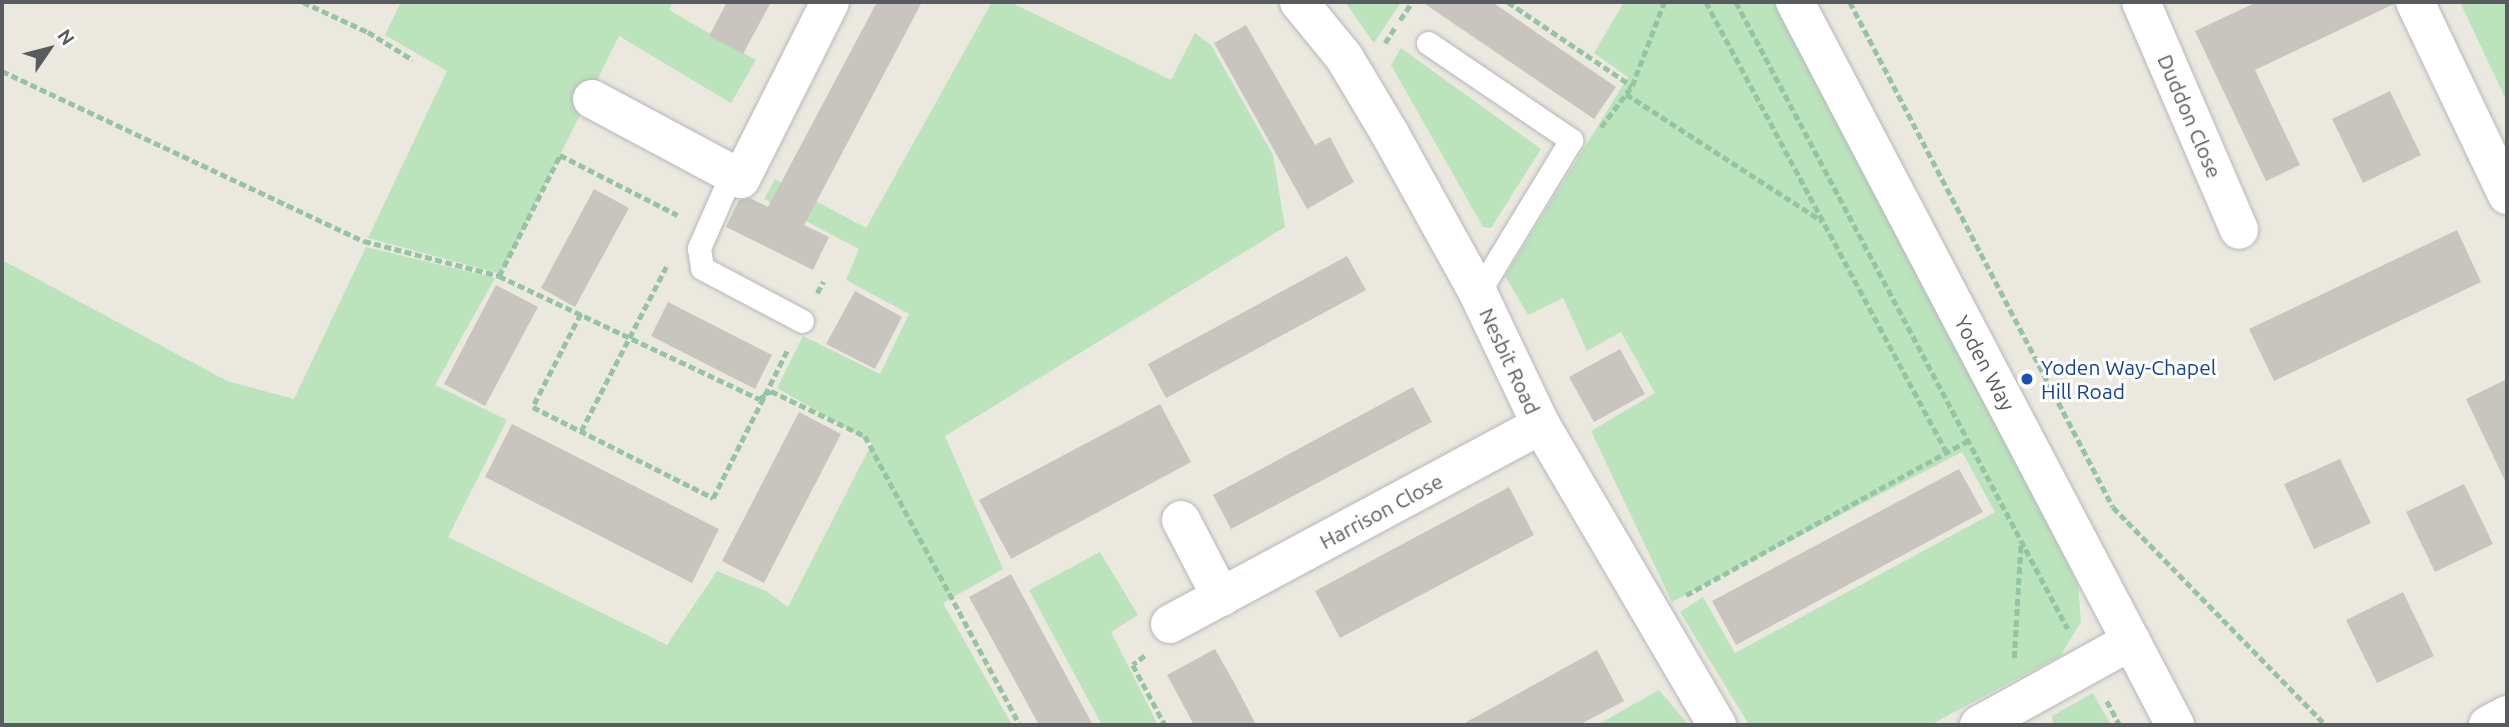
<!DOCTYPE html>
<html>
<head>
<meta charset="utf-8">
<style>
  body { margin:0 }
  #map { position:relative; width:2509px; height:727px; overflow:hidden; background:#ebe9df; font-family:Ubuntu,sans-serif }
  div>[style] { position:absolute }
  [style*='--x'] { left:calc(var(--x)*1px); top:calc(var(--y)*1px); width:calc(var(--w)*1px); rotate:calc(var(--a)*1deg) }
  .green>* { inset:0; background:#bbe3bc }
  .building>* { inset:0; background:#c8c5be }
  .path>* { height:4.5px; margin-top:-2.25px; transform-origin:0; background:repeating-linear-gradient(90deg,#94c4a3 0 7px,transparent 0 10.5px) }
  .roads { filter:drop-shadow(0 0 2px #b5b7bc) drop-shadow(0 0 2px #b5b7bc) }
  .service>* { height:23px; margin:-11.5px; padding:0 11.5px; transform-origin:11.5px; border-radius:11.5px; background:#fff }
  .minor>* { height:38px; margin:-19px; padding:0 19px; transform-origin:19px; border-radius:19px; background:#fff }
  .secondary>* { height:38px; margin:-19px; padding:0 19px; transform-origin:19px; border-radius:19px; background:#fff }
  .dots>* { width:19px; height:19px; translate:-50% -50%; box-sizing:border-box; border:4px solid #fff; border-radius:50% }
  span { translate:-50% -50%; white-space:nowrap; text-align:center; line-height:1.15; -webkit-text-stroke:6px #fff; paint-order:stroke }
  .street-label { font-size:21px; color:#585c60 }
  .transit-label { font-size:21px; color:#164399 }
  .left { translate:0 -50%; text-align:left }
  .frame { position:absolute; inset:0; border:4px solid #585c60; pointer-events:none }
  .north { position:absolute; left:14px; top:14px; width:70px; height:70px; -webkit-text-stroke:5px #fff; paint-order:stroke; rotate:55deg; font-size:19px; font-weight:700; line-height:28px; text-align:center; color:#585c60 }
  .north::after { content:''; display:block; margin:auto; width:24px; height:32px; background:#585c60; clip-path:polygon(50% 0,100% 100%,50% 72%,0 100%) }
</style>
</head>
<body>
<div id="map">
  <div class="green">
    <i style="clip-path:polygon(401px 2px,673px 2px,669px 10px,756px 60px,731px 103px,619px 36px,501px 274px,368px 238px,447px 71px,385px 35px)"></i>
    <i style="clip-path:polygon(992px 2px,1010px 2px,1171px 80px,1195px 33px,1211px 45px,1273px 155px,1285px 227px,945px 436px,1003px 569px,943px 603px,1012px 725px,2px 725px,2px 260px,227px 381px,294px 399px,366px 247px,495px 278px,435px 385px,507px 420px,448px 537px,667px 645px,717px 571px,766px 591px,788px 607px,872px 443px,777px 388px,803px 336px,880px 374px,909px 314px,846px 280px,859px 249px,764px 199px,775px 179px,866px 228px)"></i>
    <i style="clip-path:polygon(1345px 2px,1401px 2px,1374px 43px)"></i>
    <i style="clip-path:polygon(1624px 2px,1774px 2px,1971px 369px,2078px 585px,2081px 622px,2060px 656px,1930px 725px,1748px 723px,1680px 612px,1703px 597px,1735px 653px,1995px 512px,1962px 452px,1672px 602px,1591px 431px,1655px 393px,1621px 332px,1587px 351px,1563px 298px,1528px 315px,1505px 276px,1628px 77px,1594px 53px)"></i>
    <i style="clip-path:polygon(2460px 2px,2507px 2px,2507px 102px)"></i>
    <i style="clip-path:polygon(1401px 48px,1541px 149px,1491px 228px,1483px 227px,1391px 65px)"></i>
    <i style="clip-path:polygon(1100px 552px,1138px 615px,1111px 632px,1158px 725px,1102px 725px,1029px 590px)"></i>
    <i style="clip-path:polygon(1659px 690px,1689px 725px,1597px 725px)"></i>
    <i style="clip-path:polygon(2093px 693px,2111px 725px,2053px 725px,2052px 716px)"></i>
  </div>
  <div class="building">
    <i style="clip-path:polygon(727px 2px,771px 2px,743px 54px,709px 36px)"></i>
    <i style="clip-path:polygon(877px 2px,922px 2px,804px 225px,829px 237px,813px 270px,726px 227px,739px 200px,750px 198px,768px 207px)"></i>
    <i style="clip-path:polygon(1422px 2px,1492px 2px,1616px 87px,1594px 119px)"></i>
    <i style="clip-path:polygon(2257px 2px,2394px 4px,2255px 70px,2300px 165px,2266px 181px,2195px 31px)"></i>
    <i style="clip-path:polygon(1246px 25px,1315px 145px,1330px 137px,1354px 182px,1307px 209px,1214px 43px)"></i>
    <i style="clip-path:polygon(2390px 91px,2421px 155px,2363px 183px,2332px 119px)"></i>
    <i style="clip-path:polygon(594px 189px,629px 208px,575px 307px,541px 288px)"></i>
    <i style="clip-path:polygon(2457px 230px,2481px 282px,2274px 381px,2249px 329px)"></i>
    <i style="clip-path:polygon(1347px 256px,1366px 290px,1166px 398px,1148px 364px)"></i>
    <i style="clip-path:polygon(496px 285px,538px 307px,485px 406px,444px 384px)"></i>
    <i style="clip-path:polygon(855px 291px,902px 317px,875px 369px,826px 344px)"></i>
    <i style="clip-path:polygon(668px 302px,772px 355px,755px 389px,651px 336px)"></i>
    <i style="clip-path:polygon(1620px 349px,1645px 394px,1594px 422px,1569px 377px)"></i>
    <i style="clip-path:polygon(2507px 379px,2507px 485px,2466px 399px)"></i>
    <i style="clip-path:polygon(1413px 387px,1432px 422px,1231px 529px,1213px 495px)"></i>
    <i style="clip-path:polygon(1160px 404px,1191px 462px,1011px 559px,979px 500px)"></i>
    <i style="clip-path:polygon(799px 412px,841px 434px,764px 583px,722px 561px)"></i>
    <i style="clip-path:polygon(512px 424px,719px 529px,692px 583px,485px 477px)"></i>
    <i style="clip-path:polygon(2340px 459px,2371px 523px,2314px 549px,2284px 484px)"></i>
    <i style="clip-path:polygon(1959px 469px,1983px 512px,1736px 645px,1712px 601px)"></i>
    <i style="clip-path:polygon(2464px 484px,2493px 544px,2435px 572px,2406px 512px)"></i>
    <i style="clip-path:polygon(1509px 487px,1534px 535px,1340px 638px,1315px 591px)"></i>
    <i style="clip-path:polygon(1011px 574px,1093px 725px,1039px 725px,969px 597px)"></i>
    <i style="clip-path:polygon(2403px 592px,2434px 656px,2377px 683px,2346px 620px)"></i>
    <i style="clip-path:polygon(1215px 649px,1236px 686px,1256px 725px,1194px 725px,1167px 675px)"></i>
    <i style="clip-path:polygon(1597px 650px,1624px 701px,1579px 725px,1461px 725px)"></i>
  </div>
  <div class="path">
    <i style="--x:303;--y:2;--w:72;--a:24.8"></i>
    <i style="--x:368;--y:32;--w:53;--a:31.9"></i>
    <i style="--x:1508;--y:2;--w:150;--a:34.1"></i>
    <i style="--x:1706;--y:2;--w:511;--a:61.88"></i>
    <i style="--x:1736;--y:2;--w:709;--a:62.1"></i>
    <i style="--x:1850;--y:2;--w:569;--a:62.49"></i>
    <i style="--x:2113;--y:507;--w:305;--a:45.7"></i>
    <i style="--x:1400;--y:20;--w:22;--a:-56"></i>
    <i style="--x:1385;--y:43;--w:19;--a:-58"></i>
    <i style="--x:2;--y:71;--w:400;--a:25.2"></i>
    <i style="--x:364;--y:241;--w:139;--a:14.5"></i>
    <i style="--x:499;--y:276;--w:288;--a:25.3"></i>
    <i style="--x:759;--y:399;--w:14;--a:-34"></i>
    <i style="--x:771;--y:391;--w:104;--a:25.6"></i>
    <i style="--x:865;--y:436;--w:328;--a:61.8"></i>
    <i style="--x:1626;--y:94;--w:234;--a:32.9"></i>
    <i style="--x:1601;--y:127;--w:51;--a:-52.9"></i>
    <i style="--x:1632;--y:86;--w:90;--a:-69.1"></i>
    <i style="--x:499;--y:276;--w:136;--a:-63.2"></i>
    <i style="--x:560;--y:155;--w:132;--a:27"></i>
    <i style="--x:817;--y:293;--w:13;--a:-61"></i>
    <i style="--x:581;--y:314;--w:105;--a:117.3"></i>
    <i style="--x:533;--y:407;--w:202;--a:26.8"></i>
    <i style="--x:713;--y:498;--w:165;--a:-63.3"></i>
    <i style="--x:581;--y:431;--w:185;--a:-62.6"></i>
    <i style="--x:1686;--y:595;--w:323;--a:-28.7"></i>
    <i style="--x:1145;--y:656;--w:15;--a:143"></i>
    <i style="--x:1133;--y:665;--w:68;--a:61.9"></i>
    <i style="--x:2014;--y:658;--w:117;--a:-86.6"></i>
    <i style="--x:2107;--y:701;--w:27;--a:62"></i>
  </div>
  <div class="roads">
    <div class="service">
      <i style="--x:1428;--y:43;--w:173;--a:34.1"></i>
      <i style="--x:1571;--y:140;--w:179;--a:121.3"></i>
      <i style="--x:731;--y:175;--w:80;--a:113.7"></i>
      <i style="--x:699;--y:248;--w:20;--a:81"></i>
      <i style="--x:702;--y:268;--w:113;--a:27.9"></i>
    </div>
    <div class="minor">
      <i style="--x:1299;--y:2;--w:71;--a:50.7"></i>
      <i style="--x:1344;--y:57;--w:90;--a:59.1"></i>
      <i style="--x:1390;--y:134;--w:182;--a:61"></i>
      <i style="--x:1478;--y:293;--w:146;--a:64.5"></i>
      <i style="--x:1541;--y:425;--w:348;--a:59.6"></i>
      <i style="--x:2141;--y:2;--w:248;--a:66.7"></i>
      <i style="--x:2415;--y:2;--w:214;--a:64.5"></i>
      <i style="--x:592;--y:99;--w:169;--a:28.2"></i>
      <i style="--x:741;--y:179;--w:198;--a:-63.3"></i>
      <i style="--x:1181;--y:520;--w:87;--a:62.5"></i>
      <i style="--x:1170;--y:624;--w:421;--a:-28.2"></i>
      <i style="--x:1979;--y:725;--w:174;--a:-28.9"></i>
      <i style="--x:2488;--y:725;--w:21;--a:-28"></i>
    </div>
    <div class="secondary">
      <i style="--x:1795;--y:2;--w:817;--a:62.27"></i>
    </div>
  </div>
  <div class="dots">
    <i style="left:2027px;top:379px;background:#1a4fb4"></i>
  </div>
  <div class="street-label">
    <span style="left:2190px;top:116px;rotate:67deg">Duddon Close</span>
    <span style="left:1510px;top:361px;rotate:65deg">Nesbit Road</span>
    <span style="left:1985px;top:363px;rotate:62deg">Yoden Way</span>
    <span style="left:1381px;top:511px;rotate:-28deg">Harrison Close</span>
  </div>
  <div class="transit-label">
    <span class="left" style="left:2041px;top:379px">Yoden Way-Chapel<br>Hill Road</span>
  </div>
  <div class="frame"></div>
  <div class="north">N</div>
</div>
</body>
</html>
